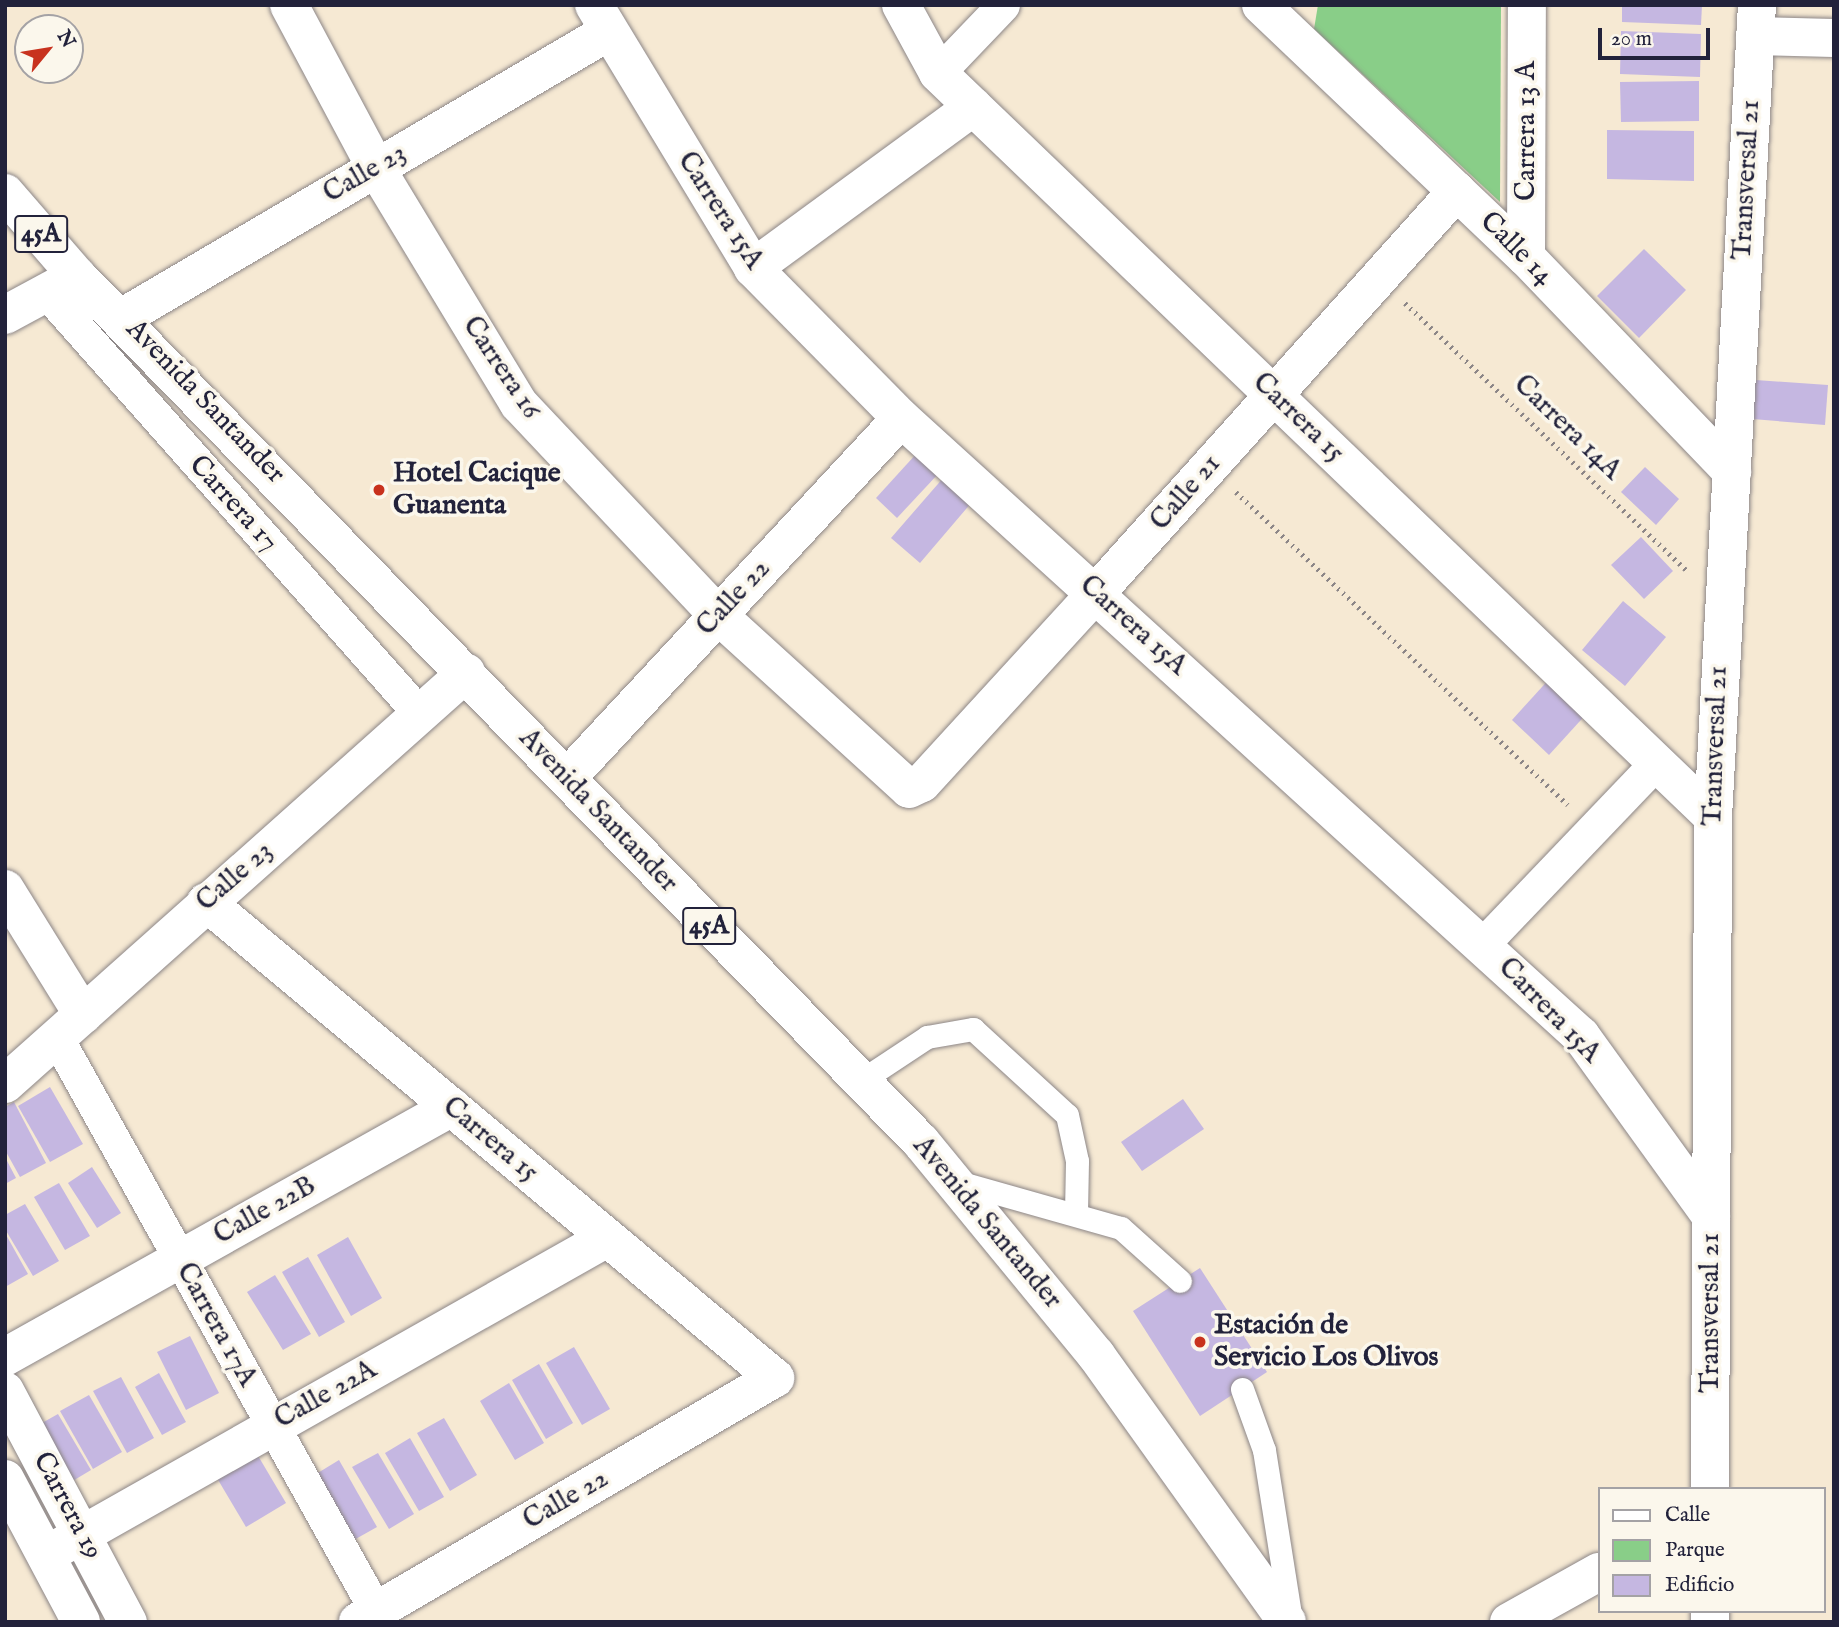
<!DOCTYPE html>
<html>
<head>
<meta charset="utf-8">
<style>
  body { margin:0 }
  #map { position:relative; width:1839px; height:1627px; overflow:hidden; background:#f6e9d3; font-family:"IM FELL English",serif }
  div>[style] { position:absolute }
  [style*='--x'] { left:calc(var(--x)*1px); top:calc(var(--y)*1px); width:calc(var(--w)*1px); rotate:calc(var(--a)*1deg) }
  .green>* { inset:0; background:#89ce88 }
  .building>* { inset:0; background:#c5b7e1 }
  .path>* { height:4.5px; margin-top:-2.25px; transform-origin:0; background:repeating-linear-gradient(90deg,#8c8687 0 2px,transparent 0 7px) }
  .roads { filter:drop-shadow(0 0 2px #8c8687) drop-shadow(0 0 2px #8c8687) }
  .service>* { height:23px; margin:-11.5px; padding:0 11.5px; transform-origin:11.5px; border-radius:11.5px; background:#fff }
  .pedestrian>* { height:33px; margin:-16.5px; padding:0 16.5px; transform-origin:16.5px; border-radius:16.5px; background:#fff }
  .minor>* { height:38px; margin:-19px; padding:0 19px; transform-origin:19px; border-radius:19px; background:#fff }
  .tertiary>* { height:38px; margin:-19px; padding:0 19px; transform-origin:19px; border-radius:19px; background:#fff }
  .trunk>* { height:38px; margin:-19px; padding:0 19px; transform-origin:19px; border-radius:19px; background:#fff }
  .dots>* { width:19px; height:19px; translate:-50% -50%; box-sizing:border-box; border:4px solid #fbf7ec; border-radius:50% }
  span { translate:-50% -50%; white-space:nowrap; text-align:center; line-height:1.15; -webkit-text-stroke:7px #fbf7ec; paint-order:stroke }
  .shield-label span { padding:2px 5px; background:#fbf7ec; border:2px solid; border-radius:5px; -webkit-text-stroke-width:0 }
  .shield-label { font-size:26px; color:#22223b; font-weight:700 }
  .street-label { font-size:28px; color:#22223b }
  .poi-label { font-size:28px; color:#22223b; font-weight:700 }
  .left { translate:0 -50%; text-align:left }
  .frame { position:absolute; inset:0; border:7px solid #22223b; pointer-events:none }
  .legend { position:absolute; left:1598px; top:1487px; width:228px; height:126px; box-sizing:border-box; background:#fbf7ec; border:2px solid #a4a2a5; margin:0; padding:9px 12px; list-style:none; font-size:21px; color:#22223b }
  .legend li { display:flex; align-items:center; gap:14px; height:35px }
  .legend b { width:35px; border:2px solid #a4a2a5 }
  .north { position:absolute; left:14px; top:14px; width:70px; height:70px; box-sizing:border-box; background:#fbf7ec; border:2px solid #a4a2a5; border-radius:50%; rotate:60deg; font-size:19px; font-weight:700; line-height:28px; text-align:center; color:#22223b }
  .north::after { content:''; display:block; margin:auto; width:24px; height:32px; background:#c8321e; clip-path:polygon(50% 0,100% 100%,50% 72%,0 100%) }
  .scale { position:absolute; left:1598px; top:28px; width:112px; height:32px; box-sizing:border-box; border:4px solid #22223b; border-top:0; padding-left:9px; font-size:21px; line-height:24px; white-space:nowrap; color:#22223b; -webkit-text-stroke:5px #fbf7ec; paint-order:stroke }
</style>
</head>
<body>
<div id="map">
  <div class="green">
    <i style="clip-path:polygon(1318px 5px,1501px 5px,1500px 202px,1314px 29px)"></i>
  </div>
  <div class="building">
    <i style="clip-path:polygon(1622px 5px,1702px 5px,1701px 25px,1622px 22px)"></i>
    <i style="clip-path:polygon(1621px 31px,1701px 34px,1700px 77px,1620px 74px)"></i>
    <i style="clip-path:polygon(1699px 81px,1699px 121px,1621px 122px,1620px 82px)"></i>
    <i style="clip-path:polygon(1607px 130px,1694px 131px,1694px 181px,1607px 179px)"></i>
    <i style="clip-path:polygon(1644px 249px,1686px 290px,1639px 338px,1597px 296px)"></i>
    <i style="clip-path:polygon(1742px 379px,1828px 385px,1825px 425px,1740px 418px)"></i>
    <i style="clip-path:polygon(917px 453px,939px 473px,897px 518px,876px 498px)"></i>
    <i style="clip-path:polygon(1645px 467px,1679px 499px,1656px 525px,1621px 492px)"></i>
    <i style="clip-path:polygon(944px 477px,972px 502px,920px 563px,891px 538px)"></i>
    <i style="clip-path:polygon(1641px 537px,1673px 571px,1644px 599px,1611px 565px)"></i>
    <i style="clip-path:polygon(1623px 601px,1666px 637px,1625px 686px,1582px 650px)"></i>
    <i style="clip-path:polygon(1552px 676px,1590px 710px,1549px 755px,1512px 720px)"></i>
    <i style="clip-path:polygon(50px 1087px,83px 1144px,50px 1162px,18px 1106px)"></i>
    <i style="clip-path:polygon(1183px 1099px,1204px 1129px,1142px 1171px,1121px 1142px)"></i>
    <i style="clip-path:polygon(14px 1102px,46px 1163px,20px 1177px,5px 1150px,5px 1107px)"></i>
    <i style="clip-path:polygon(5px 1157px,16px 1178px,5px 1184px)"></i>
    <i style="clip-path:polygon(92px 1167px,121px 1213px,97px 1228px,68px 1183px)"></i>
    <i style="clip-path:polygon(59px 1183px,90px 1236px,65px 1250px,34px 1197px)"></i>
    <i style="clip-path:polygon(25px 1204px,59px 1261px,33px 1276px,5px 1229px,5px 1215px)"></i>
    <i style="clip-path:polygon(5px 1233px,28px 1274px,5px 1287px)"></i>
    <i style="clip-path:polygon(348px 1237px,382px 1298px,351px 1316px,317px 1255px)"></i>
    <i style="clip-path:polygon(308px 1257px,345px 1322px,319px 1337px,282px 1272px)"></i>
    <i style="clip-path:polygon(1200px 1268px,1267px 1372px,1200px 1416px,1133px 1311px)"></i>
    <i style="clip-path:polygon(275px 1275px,311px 1334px,283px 1350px,247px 1292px)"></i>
    <i style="clip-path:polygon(190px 1336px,219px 1393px,186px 1410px,157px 1352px)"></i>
    <i style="clip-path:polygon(574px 1347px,610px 1409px,582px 1425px,546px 1363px)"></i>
    <i style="clip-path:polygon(539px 1364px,573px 1423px,546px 1439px,512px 1380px)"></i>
    <i style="clip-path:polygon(159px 1373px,186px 1422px,162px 1435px,135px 1387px)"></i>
    <i style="clip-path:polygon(121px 1377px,154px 1438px,127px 1453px,93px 1391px)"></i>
    <i style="clip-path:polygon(509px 1383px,544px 1443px,515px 1460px,480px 1401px)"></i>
    <i style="clip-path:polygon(89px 1395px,122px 1452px,93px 1469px,60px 1411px)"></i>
    <i style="clip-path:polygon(58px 1414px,91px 1470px,66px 1485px,33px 1428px)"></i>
    <i style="clip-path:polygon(444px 1418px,477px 1475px,450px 1491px,417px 1433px)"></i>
    <i style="clip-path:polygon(410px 1438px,444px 1497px,419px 1511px,385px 1453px)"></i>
    <i style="clip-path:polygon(251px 1444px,286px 1503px,246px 1527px,211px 1468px)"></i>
    <i style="clip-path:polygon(378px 1453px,414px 1514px,389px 1529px,352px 1467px)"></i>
    <i style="clip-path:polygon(339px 1460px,377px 1527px,345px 1545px,308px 1479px)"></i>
  </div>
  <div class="path">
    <i style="--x:1405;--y:303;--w:390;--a:43.5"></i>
    <i style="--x:1236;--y:492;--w:456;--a:43.3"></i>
  </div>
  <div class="roads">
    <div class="service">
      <i style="--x:859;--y:1082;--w:82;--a:-33.5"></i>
      <i style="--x:927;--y:1037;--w:47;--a:-9.9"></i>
      <i style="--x:973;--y:1029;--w:127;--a:42.5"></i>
      <i style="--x:1067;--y:1115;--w:47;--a:77.7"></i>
      <i style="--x:1077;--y:1161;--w:51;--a:91.1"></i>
      <i style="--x:958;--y:1182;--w:169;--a:15.8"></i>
      <i style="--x:1121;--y:1228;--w:79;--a:41.9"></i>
      <i style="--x:1242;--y:1389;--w:65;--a:70.2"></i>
      <i style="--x:1264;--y:1450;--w:167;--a:81"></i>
    </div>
    <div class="pedestrian">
      <i style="--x:938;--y:73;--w:94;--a:-46.3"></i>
      <i style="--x:47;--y:293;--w:562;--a:48.46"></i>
      <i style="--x:1482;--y:945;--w:253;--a:-46.3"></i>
      <i style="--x:57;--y:1038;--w:656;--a:60.89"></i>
    </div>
    <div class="minor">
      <i style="--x:289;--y:5;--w:185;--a:61.9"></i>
      <i style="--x:376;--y:168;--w:276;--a:58.8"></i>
      <i style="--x:519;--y:404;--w:290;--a:46.7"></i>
      <i style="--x:718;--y:615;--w:258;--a:42.3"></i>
      <i style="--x:909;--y:789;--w:14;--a:-25"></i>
      <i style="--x:922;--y:783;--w:258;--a:-47.5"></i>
      <i style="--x:1096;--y:593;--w:540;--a:-48.08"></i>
      <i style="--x:594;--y:5;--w:307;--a:58.8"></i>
      <i style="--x:753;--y:268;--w:211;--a:45.4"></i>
      <i style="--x:901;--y:418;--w:919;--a:42.27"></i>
      <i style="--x:1581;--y:1036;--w:222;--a:54.2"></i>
      <i style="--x:901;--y:5;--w:77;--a:61.4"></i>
      <i style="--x:938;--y:73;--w:1074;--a:43.83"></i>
      <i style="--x:1261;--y:5;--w:366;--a:43.6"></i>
      <i style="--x:1526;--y:257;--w:298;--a:46.2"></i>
      <i style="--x:1755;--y:36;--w:79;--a:1.5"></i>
      <i style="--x:1526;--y:257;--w:252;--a:-89.8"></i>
      <i style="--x:753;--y:268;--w:273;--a:-36.2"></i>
      <i style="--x:5;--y:315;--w:82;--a:-28.4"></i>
      <i style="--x:123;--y:317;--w:563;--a:-30.44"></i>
      <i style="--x:567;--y:778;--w:491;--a:-47.1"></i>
      <i style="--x:5;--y:889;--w:148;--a:58.2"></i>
      <i style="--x:206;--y:902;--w:742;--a:39.91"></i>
      <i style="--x:775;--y:1378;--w:483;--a:149.7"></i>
      <i style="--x:5;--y:1084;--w:618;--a:-41.72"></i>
      <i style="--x:5;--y:1357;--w:512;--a:-29.22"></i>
      <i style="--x:1710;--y:1489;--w:672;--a:-89.74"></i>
      <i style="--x:1713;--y:817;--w:813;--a:-86.9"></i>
      <i style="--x:46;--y:1555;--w:644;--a:-29.47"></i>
      <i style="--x:1509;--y:1622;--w:103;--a:-29.1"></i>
      <i style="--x:1710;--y:1622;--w:11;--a:-90"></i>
    </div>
    <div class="tertiary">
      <i style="--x:5;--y:1391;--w:262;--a:62"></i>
      <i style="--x:5;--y:1479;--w:162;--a:62"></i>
    </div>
    <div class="trunk">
      <i style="--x:5;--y:193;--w:110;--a:49.1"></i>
      <i style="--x:77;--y:276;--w:1209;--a:45.74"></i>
      <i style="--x:921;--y:1142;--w:276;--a:50.6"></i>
      <i style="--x:1096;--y:1355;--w:328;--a:54.4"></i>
    </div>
  </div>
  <div class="dots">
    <i style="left:379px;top:490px;background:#c8321e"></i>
    <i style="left:1200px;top:1342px;background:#c8321e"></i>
  </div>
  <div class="shield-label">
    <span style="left:41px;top:234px">45A</span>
    <span style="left:709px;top:926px">45A</span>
  </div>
  <div class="street-label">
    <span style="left:1527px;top:131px;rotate:-90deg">Carrera 13 A</span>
    <span style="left:365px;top:174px;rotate:-30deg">Calle 23</span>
    <span style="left:1747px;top:180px;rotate:-87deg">Transversal 21</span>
    <span style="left:720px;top:211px;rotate:57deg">Carrera 15A</span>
    <span style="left:1516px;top:249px;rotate:45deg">Calle 14</span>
    <span style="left:501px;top:368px;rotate:56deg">Carrera 16</span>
    <span style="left:205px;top:402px;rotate:46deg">Avenida Santander</span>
    <span style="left:1298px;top:418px;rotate:44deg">Carrera 15</span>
    <span style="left:1567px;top:428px;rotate:44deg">Carrera 14A</span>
    <span style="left:1186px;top:493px;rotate:-49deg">Calle 21</span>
    <span style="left:233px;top:504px;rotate:48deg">Carrera 17</span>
    <span style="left:734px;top:598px;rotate:-47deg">Calle 22</span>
    <span style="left:1133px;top:626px;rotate:42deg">Carrera 15A</span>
    <span style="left:1716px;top:746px;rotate:-88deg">Transversal 21</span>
    <span style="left:598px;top:811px;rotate:46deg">Avenida Santander</span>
    <span style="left:235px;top:877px;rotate:-41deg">Calle 23</span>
    <span style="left:1549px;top:1011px;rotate:46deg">Carrera 15A</span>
    <span style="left:490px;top:1140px;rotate:40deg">Carrera 15</span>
    <span style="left:265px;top:1211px;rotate:-29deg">Calle 22B</span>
    <span style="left:987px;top:1223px;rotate:50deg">Avenida Santander</span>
    <span style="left:1711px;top:1313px;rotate:-90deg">Transversal 21</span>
    <span style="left:216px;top:1325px;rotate:61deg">Carrera 17A</span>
    <span style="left:326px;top:1395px;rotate:-29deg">Calle 22A</span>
    <span style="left:566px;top:1500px;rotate:-30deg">Calle 22</span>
    <span style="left:67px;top:1506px;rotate:62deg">Carrera 19</span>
  </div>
  <div class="poi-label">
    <span class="left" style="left:393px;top:490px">Hotel Cacique<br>Guanenta</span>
    <span class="left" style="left:1214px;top:1342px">Estación de<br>Servicio Los Olivos</span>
  </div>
  <div class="frame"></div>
  <ul class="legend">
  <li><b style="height:9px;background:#fff"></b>Calle</li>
  <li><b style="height:19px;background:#89ce88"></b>Parque</li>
  <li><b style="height:19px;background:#c5b7e1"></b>Edificio</li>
  </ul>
  <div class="north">N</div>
  <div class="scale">20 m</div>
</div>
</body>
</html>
